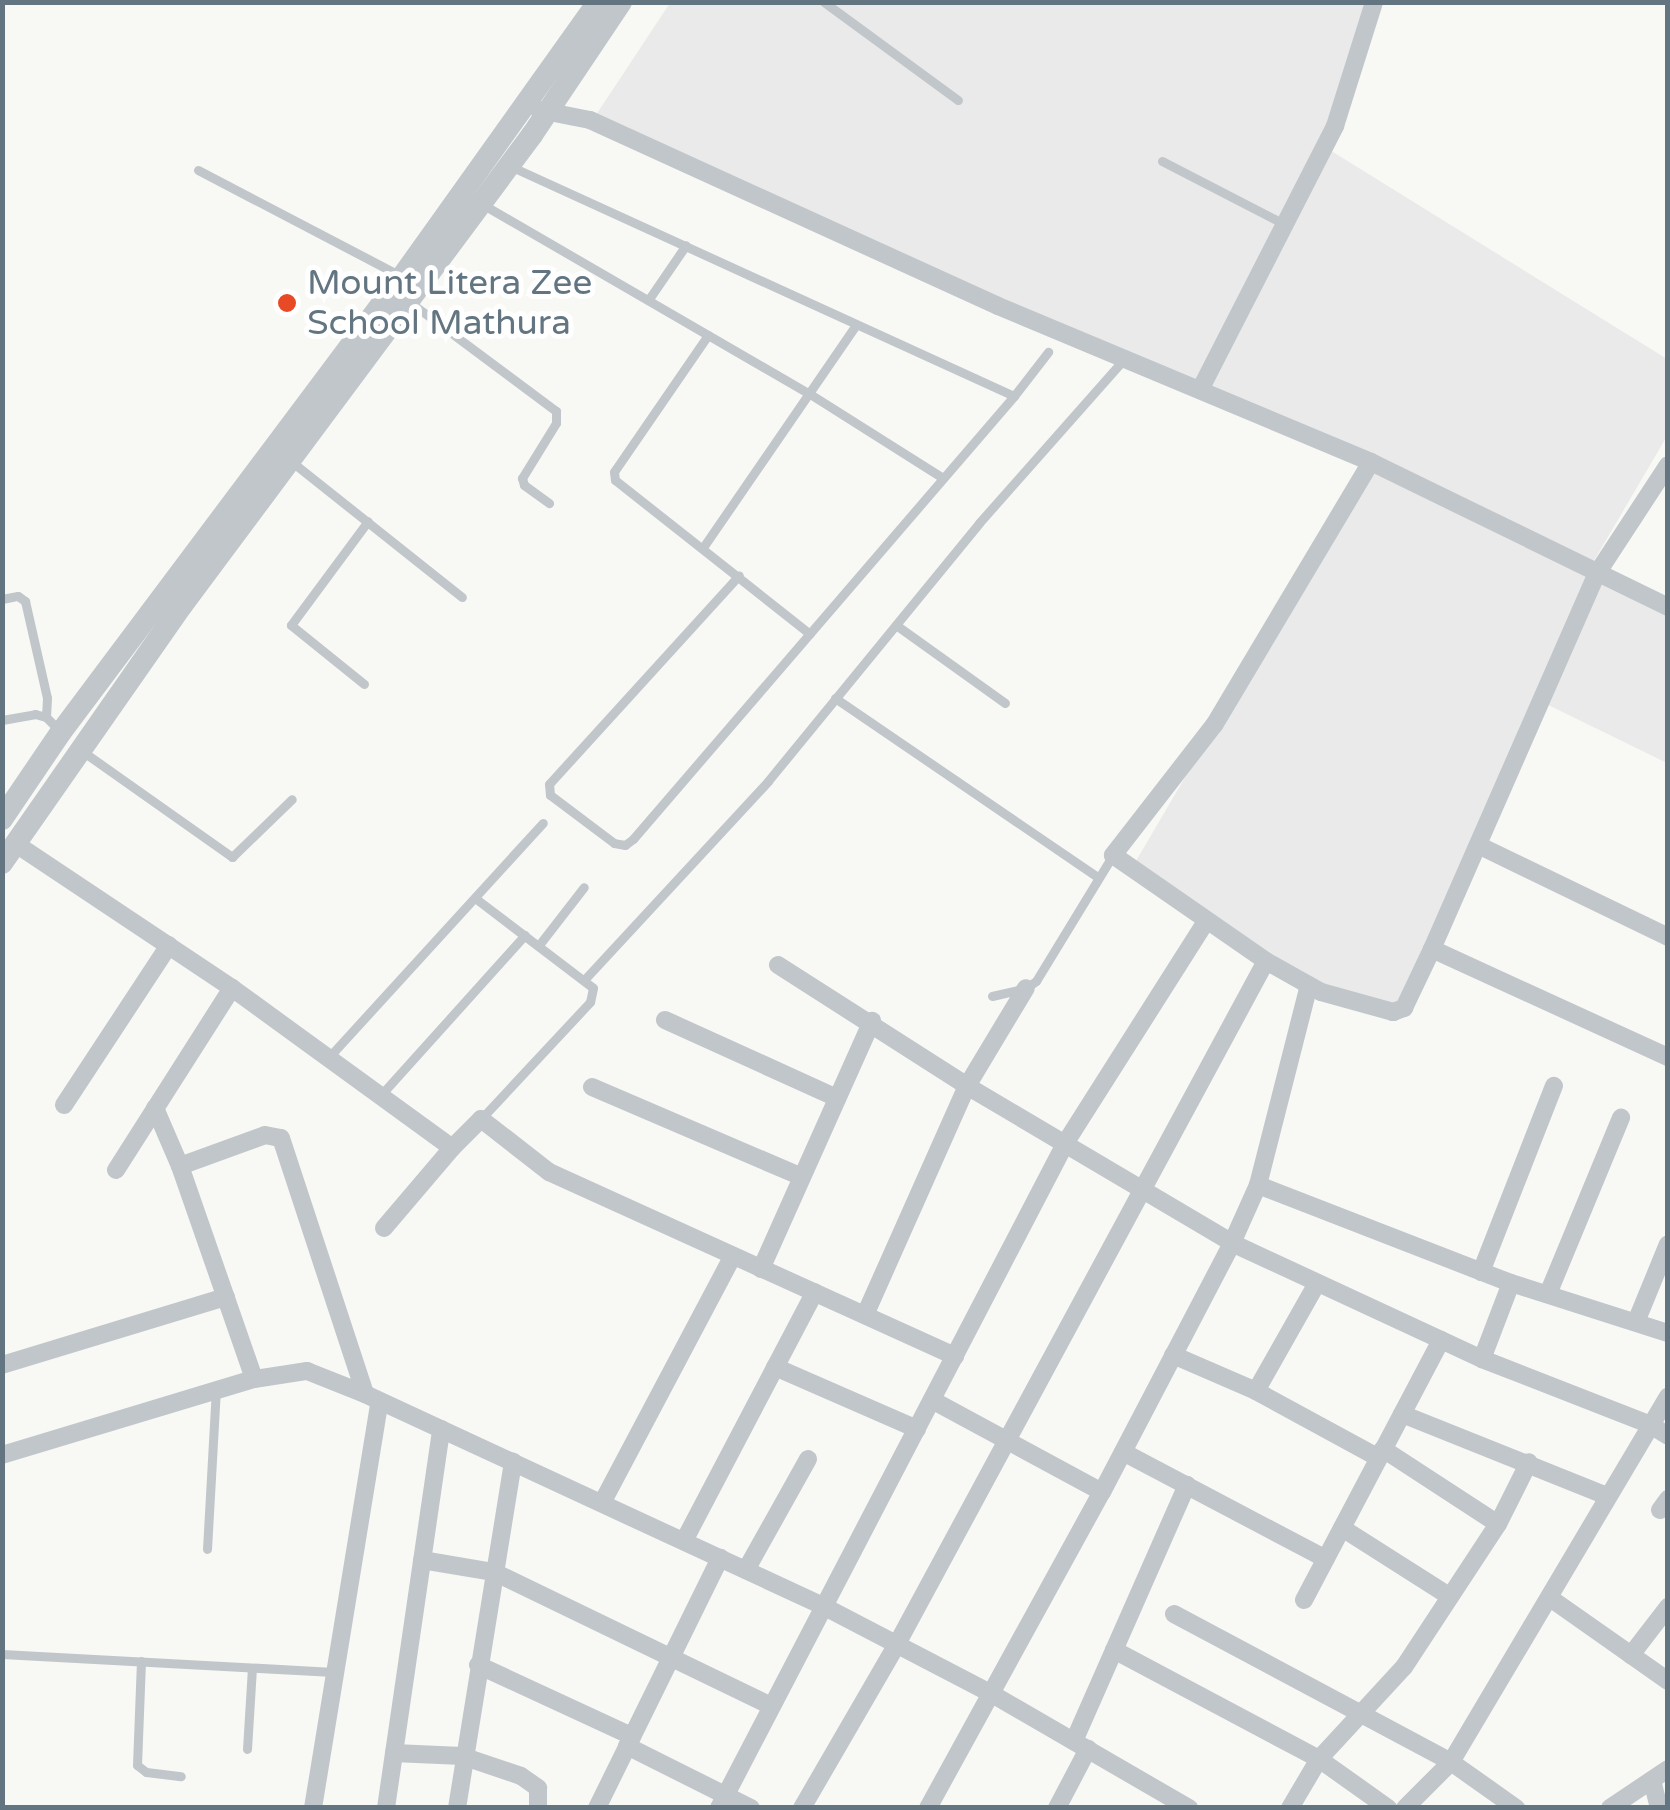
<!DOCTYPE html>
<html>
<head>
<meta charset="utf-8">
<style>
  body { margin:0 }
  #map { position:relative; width:1670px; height:1810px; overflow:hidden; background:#f8f8f5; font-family:"Varela Round",sans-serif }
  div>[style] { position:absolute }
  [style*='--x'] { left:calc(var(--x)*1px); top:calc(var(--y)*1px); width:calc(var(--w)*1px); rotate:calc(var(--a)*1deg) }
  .built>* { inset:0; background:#e9eae9 }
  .service>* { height:9px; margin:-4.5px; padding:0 4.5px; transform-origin:4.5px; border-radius:4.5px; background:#c1c6ca }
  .minor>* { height:18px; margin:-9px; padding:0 9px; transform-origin:9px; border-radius:9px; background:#c1c6ca }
  .tertiary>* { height:22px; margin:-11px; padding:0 11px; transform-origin:11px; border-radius:11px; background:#c1c6ca }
  .dots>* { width:28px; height:28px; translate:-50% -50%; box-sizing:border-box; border:5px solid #fff; border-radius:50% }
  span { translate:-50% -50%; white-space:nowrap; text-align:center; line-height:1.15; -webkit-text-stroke:10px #fff; paint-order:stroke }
  .poi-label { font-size:35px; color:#627581 }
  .left { translate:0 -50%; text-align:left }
  .frame { position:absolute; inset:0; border:5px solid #627581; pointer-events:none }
</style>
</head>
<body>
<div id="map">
  <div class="built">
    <i style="clip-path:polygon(670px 3px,1366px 3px,1320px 144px,1667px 359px,1667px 436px,1592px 564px,1667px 598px,1667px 763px,1534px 698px,1398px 1006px,1310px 980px,1136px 861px,1367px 467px,596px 115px)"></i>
  </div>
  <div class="service">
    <i style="--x:824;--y:2;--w:166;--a:36.2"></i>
    <i style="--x:1162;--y:161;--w:137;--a:27.3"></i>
    <i style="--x:510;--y:166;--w:554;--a:24.53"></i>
    <i style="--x:1014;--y:396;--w:584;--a:130.7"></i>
    <i style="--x:633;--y:839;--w:10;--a:143"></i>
    <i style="--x:625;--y:845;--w:11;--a:-170"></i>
    <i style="--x:614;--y:843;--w:80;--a:-143.1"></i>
    <i style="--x:550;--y:795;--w:11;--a:-95"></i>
    <i style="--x:549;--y:784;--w:282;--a:-47.7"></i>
    <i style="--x:198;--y:170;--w:227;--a:27.6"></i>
    <i style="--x:482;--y:204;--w:379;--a:30.1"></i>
    <i style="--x:810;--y:394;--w:157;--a:32.3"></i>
    <i style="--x:649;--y:299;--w:65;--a:-55.6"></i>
    <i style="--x:411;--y:303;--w:181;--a:36.7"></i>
    <i style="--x:556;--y:411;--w:12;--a:90"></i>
    <i style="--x:556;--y:423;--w:65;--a:121.7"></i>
    <i style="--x:522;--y:478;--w:7;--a:74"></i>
    <i style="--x:524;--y:485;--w:31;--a:36"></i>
    <i style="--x:708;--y:335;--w:166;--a:124.5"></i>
    <i style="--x:614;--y:472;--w:8;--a:83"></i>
    <i style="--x:615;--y:480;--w:248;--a:38.3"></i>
    <i style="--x:1014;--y:396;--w:56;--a:-52.3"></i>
    <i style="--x:292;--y:462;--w:217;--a:38.5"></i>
    <i style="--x:704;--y:546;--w:268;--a:-55.5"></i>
    <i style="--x:2;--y:599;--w:16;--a:-11"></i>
    <i style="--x:18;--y:596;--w:9;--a:36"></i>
    <i style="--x:25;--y:601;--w:99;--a:77.2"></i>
    <i style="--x:47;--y:698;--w:19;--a:93"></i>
    <i style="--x:896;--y:625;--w:134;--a:35.6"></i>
    <i style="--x:364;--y:684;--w:94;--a:-141.1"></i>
    <i style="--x:291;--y:625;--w:129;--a:-53.5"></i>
    <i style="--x:835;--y:698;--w:316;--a:34.3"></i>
    <i style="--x:2;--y:720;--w:34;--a:-10"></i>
    <i style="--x:35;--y:714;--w:11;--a:15"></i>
    <i style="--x:46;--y:717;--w:18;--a:45"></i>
    <i style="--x:82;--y:751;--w:184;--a:35.2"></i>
    <i style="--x:232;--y:857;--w:83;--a:-44"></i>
    <i style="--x:475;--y:898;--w:148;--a:37.3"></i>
    <i style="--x:593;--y:988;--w:14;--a:102"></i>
    <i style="--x:590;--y:1002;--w:160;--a:133"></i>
    <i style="--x:539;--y:945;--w:73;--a:-52.2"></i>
    <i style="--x:584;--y:980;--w:271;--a:-47.2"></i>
    <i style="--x:768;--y:781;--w:333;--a:-50.7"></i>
    <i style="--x:979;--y:523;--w:219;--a:-48.5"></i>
    <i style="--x:992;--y:996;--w:35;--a:-13"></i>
    <i style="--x:1026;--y:988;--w:12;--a:-35"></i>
    <i style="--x:1036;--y:981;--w:148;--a:-58.6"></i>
    <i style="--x:329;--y:1057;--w:317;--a:-47.6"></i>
    <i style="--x:379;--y:1097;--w:218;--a:-48"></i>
    <i style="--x:207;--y:1549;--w:159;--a:-86.8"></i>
    <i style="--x:2;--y:1654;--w:332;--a:3.1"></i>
    <i style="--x:141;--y:1661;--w:104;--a:92.2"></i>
    <i style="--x:137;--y:1765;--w:11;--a:38"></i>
    <i style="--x:146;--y:1772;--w:35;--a:7"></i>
    <i style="--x:247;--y:1749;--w:81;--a:-86.5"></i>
  </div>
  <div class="minor">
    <i style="--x:539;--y:110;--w:52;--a:11.1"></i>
    <i style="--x:590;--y:120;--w:448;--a:24.5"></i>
    <i style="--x:998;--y:306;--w:404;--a:22.7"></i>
    <i style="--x:1371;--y:462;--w:331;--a:26"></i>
    <i style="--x:1200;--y:390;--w:297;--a:-62.9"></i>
    <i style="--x:1335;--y:126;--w:130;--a:-72.5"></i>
    <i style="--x:1371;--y:462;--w:306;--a:120.8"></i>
    <i style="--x:1214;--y:725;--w:165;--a:127.8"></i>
    <i style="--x:1113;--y:855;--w:186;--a:34.7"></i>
    <i style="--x:1266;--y:961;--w:63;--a:29.4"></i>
    <i style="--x:1321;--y:992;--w:75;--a:15.5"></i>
    <i style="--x:1393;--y:1012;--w:12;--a:-20"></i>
    <i style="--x:1404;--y:1008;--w:65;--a:-64.6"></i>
    <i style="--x:1432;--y:949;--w:408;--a:-66.3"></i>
    <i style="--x:1596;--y:575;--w:131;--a:-56.8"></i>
    <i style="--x:16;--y:844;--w:260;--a:33.7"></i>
    <i style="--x:232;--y:988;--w:272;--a:36"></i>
    <i style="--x:452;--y:1148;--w:105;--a:130.4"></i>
    <i style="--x:1478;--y:845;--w:211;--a:25.8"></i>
    <i style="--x:1432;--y:949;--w:260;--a:24.6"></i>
    <i style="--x:778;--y:965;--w:224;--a:32.6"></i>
    <i style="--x:967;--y:1086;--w:308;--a:30.6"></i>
    <i style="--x:1232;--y:1243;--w:276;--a:24.9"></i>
    <i style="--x:1482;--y:1359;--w:179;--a:21.3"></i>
    <i style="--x:1649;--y:1424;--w:22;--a:32"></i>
    <i style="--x:665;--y:1020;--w:189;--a:24.4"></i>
    <i style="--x:592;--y:1087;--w:228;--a:23.2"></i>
    <i style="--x:64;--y:1105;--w:191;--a:-56.7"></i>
    <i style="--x:155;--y:1108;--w:63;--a:66.7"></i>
    <i style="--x:180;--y:1166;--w:225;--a:70.8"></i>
    <i style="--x:452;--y:1148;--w:41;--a:-45"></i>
    <i style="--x:481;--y:1119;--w:86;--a:37.9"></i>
    <i style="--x:549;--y:1172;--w:446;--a:24.4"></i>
    <i style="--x:180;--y:1166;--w:90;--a:-20"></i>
    <i style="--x:265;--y:1135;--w:16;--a:11"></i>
    <i style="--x:281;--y:1138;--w:269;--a:71.8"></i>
    <i style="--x:116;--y:1170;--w:216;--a:-57.5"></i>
    <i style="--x:1258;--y:1185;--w:271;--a:21.2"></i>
    <i style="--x:1511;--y:1283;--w:165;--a:17.7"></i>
    <i style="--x:761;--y:1269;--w:272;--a:-65.9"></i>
    <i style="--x:1481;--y:1272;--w:200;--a:-68.6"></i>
    <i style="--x:1548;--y:1294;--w:191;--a:-67.5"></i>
    <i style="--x:865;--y:1315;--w:251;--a:-66"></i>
    <i style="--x:967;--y:1086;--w:114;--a:-59"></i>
    <i style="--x:1636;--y:1322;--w:84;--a:-67.7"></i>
    <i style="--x:1173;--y:1355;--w:90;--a:23.4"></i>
    <i style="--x:1256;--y:1391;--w:140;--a:28.6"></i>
    <i style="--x:1482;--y:1359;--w:81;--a:-69.1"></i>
    <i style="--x:2;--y:1365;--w:234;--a:-16.9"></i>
    <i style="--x:775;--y:1367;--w:155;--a:23.6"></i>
    <i style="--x:1256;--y:1391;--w:124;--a:-60.5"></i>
    <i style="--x:932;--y:1400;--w:193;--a:28.4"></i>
    <i style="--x:1402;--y:1414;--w:221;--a:21.8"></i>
    <i style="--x:1383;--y:1449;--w:137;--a:33.1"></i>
    <i style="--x:1123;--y:1452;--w:229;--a:27.8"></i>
    <i style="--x:2;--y:1455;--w:263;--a:-16.8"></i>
    <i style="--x:254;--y:1379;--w:54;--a:-8.6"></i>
    <i style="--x:307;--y:1371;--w:62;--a:21.6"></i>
    <i style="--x:365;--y:1394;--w:505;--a:24.84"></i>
    <i style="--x:823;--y:1606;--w:191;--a:27.5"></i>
    <i style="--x:992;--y:1694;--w:228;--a:30.1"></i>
    <i style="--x:602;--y:1503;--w:278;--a:-62.1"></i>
    <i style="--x:1660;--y:1510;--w:14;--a:-54"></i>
    <i style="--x:1342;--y:1528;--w:127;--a:32.4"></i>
    <i style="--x:684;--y:1541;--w:281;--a:-62.3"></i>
    <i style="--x:422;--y:1560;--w:73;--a:9.5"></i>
    <i style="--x:494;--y:1572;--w:308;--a:25.8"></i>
    <i style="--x:746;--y:1570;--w:127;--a:-60.8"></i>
    <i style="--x:1550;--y:1598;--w:144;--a:35.1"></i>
    <i style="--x:1304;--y:1600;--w:294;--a:-62.2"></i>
    <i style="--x:1174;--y:1614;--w:314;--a:28.1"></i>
    <i style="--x:1451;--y:1762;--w:80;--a:35.3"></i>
    <i style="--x:1114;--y:1650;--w:232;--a:28"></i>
    <i style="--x:1319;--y:1759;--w:85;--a:35.4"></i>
    <i style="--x:1631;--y:1655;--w:61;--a:-52.4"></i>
    <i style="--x:478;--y:1665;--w:170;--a:24.8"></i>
    <i style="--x:1074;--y:1741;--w:280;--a:-66.2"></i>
    <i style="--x:627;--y:1746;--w:139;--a:26.6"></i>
    <i style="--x:394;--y:1753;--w:68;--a:2.5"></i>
    <i style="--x:462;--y:1756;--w:62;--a:18.7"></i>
    <i style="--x:521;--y:1776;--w:21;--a:35"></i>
    <i style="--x:538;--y:1788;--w:20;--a:90"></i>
    <i style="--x:1652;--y:1780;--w:29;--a:76"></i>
    <i style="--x:313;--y:1808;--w:412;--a:-80.7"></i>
    <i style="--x:386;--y:1808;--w:383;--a:-81.7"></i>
    <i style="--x:457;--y:1808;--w:351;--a:-80.8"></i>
    <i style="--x:597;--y:1808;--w:279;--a:-63.8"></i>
    <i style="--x:719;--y:1808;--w:751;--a:-62.48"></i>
    <i style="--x:1066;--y:1142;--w:262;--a:-57.6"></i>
    <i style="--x:802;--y:1808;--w:190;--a:-59.9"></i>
    <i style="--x:897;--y:1644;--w:776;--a:-61.62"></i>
    <i style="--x:928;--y:1808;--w:361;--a:-61.2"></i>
    <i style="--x:1102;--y:1492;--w:281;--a:-62.4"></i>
    <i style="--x:1232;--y:1243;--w:64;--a:-65.9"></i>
    <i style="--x:1258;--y:1185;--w:206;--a:-75.7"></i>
    <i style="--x:1057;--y:1808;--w:67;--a:-62.3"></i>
    <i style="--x:1290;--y:1808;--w:57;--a:-59.4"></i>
    <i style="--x:1319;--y:1759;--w:125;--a:-47.3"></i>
    <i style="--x:1404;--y:1667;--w:171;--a:-56.7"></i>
    <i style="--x:1498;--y:1524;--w:69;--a:-63.4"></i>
    <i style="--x:1405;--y:1808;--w:65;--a:-45"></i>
    <i style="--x:1451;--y:1762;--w:425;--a:-59.3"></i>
    <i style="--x:1610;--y:1808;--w:70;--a:-33.9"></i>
  </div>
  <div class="tertiary">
    <i style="--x:2;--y:819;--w:105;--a:-55.9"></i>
    <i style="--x:61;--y:732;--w:569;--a:-53.15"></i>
    <i style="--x:402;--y:277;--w:338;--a:-54.5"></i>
    <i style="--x:2;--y:863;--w:316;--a:-55.1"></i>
    <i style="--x:183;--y:604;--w:585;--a:-53.35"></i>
    <i style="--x:532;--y:135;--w:160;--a:-56.2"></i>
  </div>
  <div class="dots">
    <i style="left:287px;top:303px;background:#e84a26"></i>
  </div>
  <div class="poi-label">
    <span class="left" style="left:307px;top:303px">Mount Litera Zee<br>School Mathura</span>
  </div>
  <div class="frame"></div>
</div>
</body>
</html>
